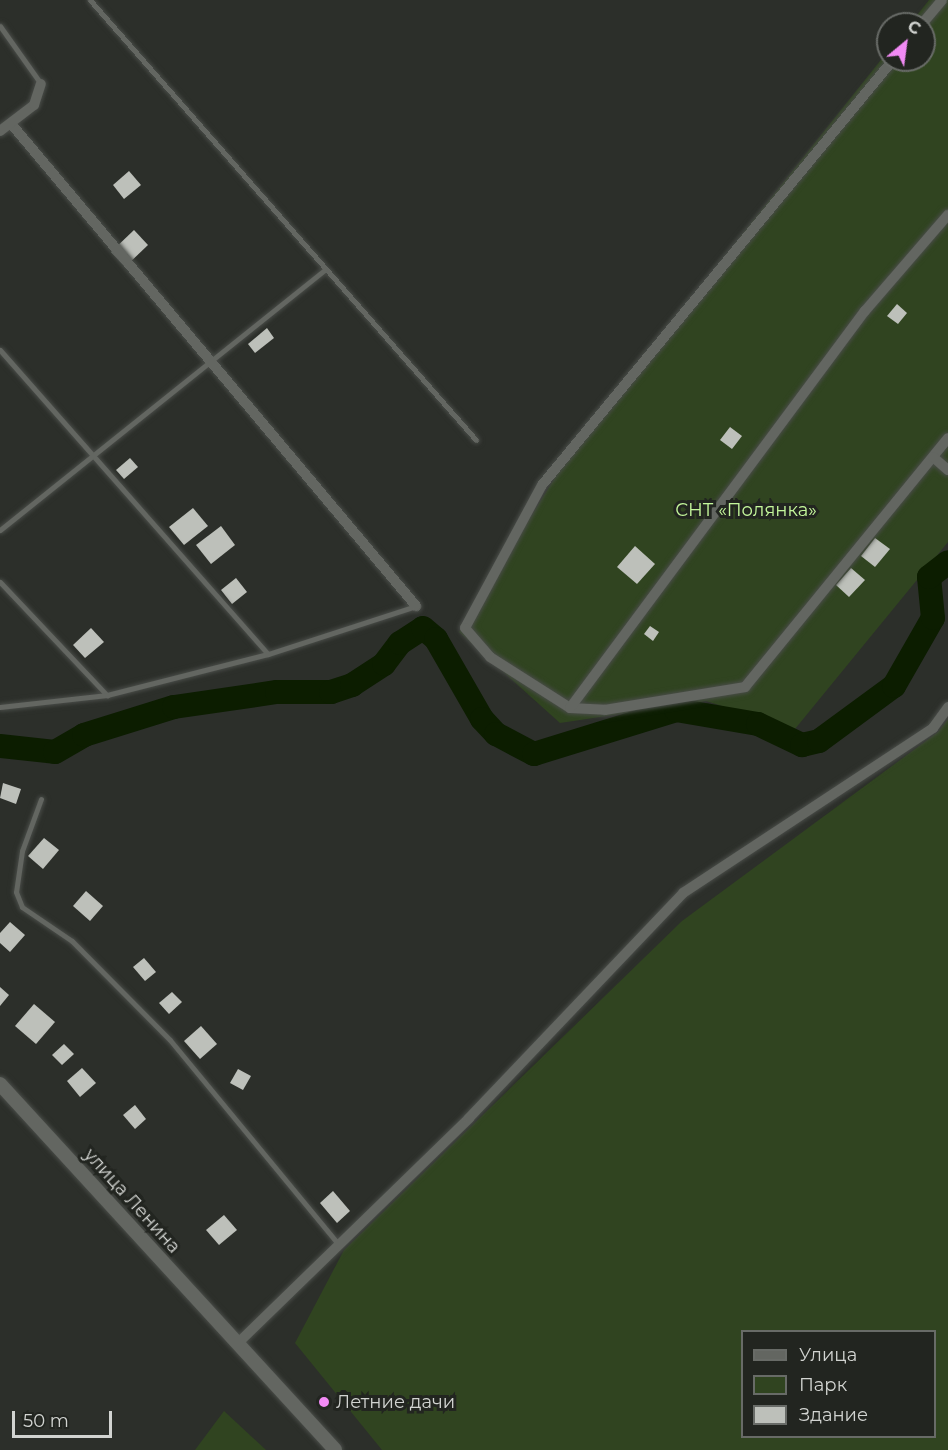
<!DOCTYPE html>
<html>
<head>
<meta charset="utf-8">
<style>
  body { margin:0 }
  #map { position:relative; width:948px; height:1450px; overflow:hidden; background:#2c2f2a; font-family:Montserrat,sans-serif }
  div>[style] { position:absolute }
  [style*='--x'] { left:calc(var(--x)*1px); top:calc(var(--y)*1px); width:calc(var(--w)*1px); rotate:calc(var(--a)*1deg) }
  .green>* { inset:0; background:#304420 }
  .river>* { height:24px; margin:-12px; padding:0 12px; transform-origin:12px; border-radius:12px; background:#0c1d00 }
  .building>* { inset:0; background:#bdc0ba }
  .roads { filter:drop-shadow(0 0 2px #494c48) drop-shadow(0 0 2px #494c48) }
  .service>* { height:5px; margin:-2.5px; padding:0 2.5px; transform-origin:2.5px; border-radius:2.5px; background:#636661 }
  .minor>* { height:10px; margin:-5px; padding:0 5px; transform-origin:5px; border-radius:5px; background:#636661 }
  .tertiary>* { height:14px; margin:-7px; padding:0 7px; transform-origin:7px; border-radius:7px; background:#636661 }
  .dots>* { width:16px; height:16px; translate:-50% -50%; box-sizing:border-box; border:3px solid #222520; border-radius:50% }
  span { translate:-50% -50%; white-space:nowrap; text-align:center; line-height:1.15; -webkit-text-stroke:6px #222520; paint-order:stroke }
  .park-label { font-size:18px; color:#c4f79b }
  .street-label { font-size:18px; color:#d2d4d1 }
  .poi-label { font-size:18px; color:#d2d4d1 }
  .left { translate:0 -50%; text-align:left }
  .legend { position:absolute; left:741px; top:1330px; width:195px; height:108px; box-sizing:border-box; background:#222520; border:2px solid #686b67; margin:0; padding:8px 10px; list-style:none; font-size:18px; color:#d2d4d1 }
  .legend li { display:flex; align-items:center; gap:12px; height:30px }
  .legend b { width:30px; border:2px solid #686b67 }
  .north { position:absolute; left:876px; top:12px; width:60px; height:60px; box-sizing:border-box; background:#222520; border:2px solid #686b67; border-radius:50%; rotate:29deg; font-size:16px; font-weight:700; line-height:24px; text-align:center; color:#d2d4d1 }
  .north::after { content:''; display:block; margin:auto; width:21px; height:27px; background:#f18af4; clip-path:polygon(50% 0,100% 100%,50% 72%,0 100%) }
  .scale { position:absolute; left:12px; top:1411px; width:100px; height:27px; box-sizing:border-box; border:3px solid #d2d4d1; border-top:0; padding-left:8px; font-size:18px; line-height:21px; white-space:nowrap; color:#d2d4d1; -webkit-text-stroke:4px #222520; paint-order:stroke }
</style>
</head>
<body>
<div id="map">
  <div class="green">
    <i style="clip-path:polygon(929px 0,948px 0,948px 542px,795px 729px,706px 701px,560px 723px,459px 632px,579px 439px,888px 51px,888px 60px,924px 60px,924px 24px,910px 24px)"></i>
    <i style="clip-path:polygon(evenodd,948px 719px,948px 1450px,382px 1450px,295px 1343px,344px 1250px,682px 921px,938px 732px,948px 719px,742px 1332px,934px 1332px,934px 1436px,742px 1436px,742px 1332px)"></i>
    <i style="clip-path:polygon(224px 1411px,266px 1450px,195px 1450px)"></i>
  </div>
  <div class="river">
    <i style="--x:0;--y:746;--w:55;--a:6.2"></i>
    <i style="--x:55;--y:752;--w:34;--a:-30"></i>
    <i style="--x:84;--y:735;--w:94;--a:-17.3"></i>
    <i style="--x:174;--y:707;--w:104;--a:-8.3"></i>
    <i style="--x:277;--y:692;--w:54;--a:0"></i>
    <i style="--x:331;--y:692;--w:22;--a:-18"></i>
    <i style="--x:352;--y:685;--w:38;--a:-33"></i>
    <i style="--x:384;--y:664;--w:26;--a:-53"></i>
    <i style="--x:400;--y:643;--w:27;--a:-33"></i>
    <i style="--x:423;--y:628;--w:17;--a:40"></i>
    <i style="--x:436;--y:639;--w:92;--a:60.1"></i>
    <i style="--x:482;--y:719;--w:21;--a:47"></i>
    <i style="--x:496;--y:734;--w:43;--a:27.8"></i>
    <i style="--x:534;--y:754;--w:149;--a:-17.2"></i>
    <i style="--x:676;--y:710;--w:83;--a:9.7"></i>
    <i style="--x:758;--y:724;--w:49;--a:25.5"></i>
    <i style="--x:802;--y:745;--w:17;--a:-13"></i>
    <i style="--x:819;--y:741;--w:93;--a:-36.3"></i>
    <i style="--x:894;--y:686;--w:78;--a:-60.2"></i>
    <i style="--x:933;--y:618;--w:41;--a:-95.6"></i>
    <i style="--x:929;--y:577;--w:24;--a:-38"></i>
  </div>
  <div class="building">
    <i style="clip-path:polygon(129px 171px,141px 185px,124px 199px,113px 185px)"></i>
    <i style="clip-path:polygon(134px 230px,148px 245px,125px 267px,111px 252px)"></i>
    <i style="clip-path:polygon(897px 304px,907px 313px,898px 324px,887px 316px)"></i>
    <i style="clip-path:polygon(267px 328px,274px 338px,255px 353px,248px 344px)"></i>
    <i style="clip-path:polygon(730px 427px,742px 436px,732px 449px,720px 440px)"></i>
    <i style="clip-path:polygon(130px 458px,138px 467px,124px 479px,116px 470px)"></i>
    <i style="clip-path:polygon(193px 508px,208px 526px,184px 545px,169px 527px)"></i>
    <i style="clip-path:polygon(221px 526px,235px 545px,211px 564px,196px 545px)"></i>
    <i style="clip-path:polygon(875px 538px,890px 549px,875px 567px,861px 556px)"></i>
    <i style="clip-path:polygon(635px 546px,655px 564px,637px 584px,617px 567px)"></i>
    <i style="clip-path:polygon(851px 568px,865px 580px,849px 597px,836px 585px)"></i>
    <i style="clip-path:polygon(236px 578px,247px 592px,232px 604px,221px 590px)"></i>
    <i style="clip-path:polygon(650px 626px,659px 632px,653px 641px,644px 634px)"></i>
    <i style="clip-path:polygon(91px 628px,104px 642px,85px 658px,73px 645px)"></i>
    <i style="clip-path:polygon(3px 783px,21px 789px,16px 804px,0 798px)"></i>
    <i style="clip-path:polygon(44px 838px,59px 850px,43px 869px,28px 856px)"></i>
    <i style="clip-path:polygon(86px 891px,103px 906px,90px 921px,73px 906px)"></i>
    <i style="clip-path:polygon(10px 922px,25px 935px,10px 952px,0 943px,0 933px)"></i>
    <i style="clip-path:polygon(144px 958px,156px 972px,145px 981px,133px 967px)"></i>
    <i style="clip-path:polygon(0 987px,9px 995px,0 1006px)"></i>
    <i style="clip-path:polygon(172px 992px,182px 1002px,169px 1014px,159px 1003px)"></i>
    <i style="clip-path:polygon(34px 1004px,55px 1022px,36px 1044px,15px 1026px)"></i>
    <i style="clip-path:polygon(201px 1026px,217px 1044px,200px 1059px,184px 1041px)"></i>
    <i style="clip-path:polygon(64px 1044px,74px 1054px,62px 1065px,52px 1055px)"></i>
    <i style="clip-path:polygon(82px 1068px,96px 1083px,80px 1097px,67px 1081px)"></i>
    <i style="clip-path:polygon(238px 1069px,251px 1076px,243px 1090px,230px 1083px)"></i>
    <i style="clip-path:polygon(135px 1105px,146px 1119px,135px 1129px,123px 1115px)"></i>
    <i style="clip-path:polygon(333px 1191px,350px 1211px,337px 1223px,320px 1203px)"></i>
    <i style="clip-path:polygon(224px 1215px,237px 1230px,219px 1245px,206px 1230px)"></i>
  </div>
  <div class="roads">
    <div class="service">
      <i style="--x:90;--y:0;--w:585;--a:48.74"></i>
      <i style="--x:0;--y:26;--w:71;--a:54.7"></i>
      <i style="--x:0;--y:350;--w:405;--a:48.6"></i>
      <i style="--x:0;--y:530;--w:416;--a:-38.7"></i>
      <i style="--x:0;--y:582;--w:156;--a:46.6"></i>
      <i style="--x:0;--y:707;--w:108;--a:-6.4"></i>
      <i style="--x:107;--y:695;--w:166;--a:-14.3"></i>
      <i style="--x:268;--y:654;--w:156;--a:-18"></i>
      <i style="--x:41;--y:799;--w:55;--a:110.1"></i>
      <i style="--x:22;--y:851;--w:41;--a:98.3"></i>
      <i style="--x:16;--y:892;--w:16;--a:68"></i>
      <i style="--x:22;--y:907;--w:60;--a:34.2"></i>
      <i style="--x:72;--y:941;--w:139;--a:45.3"></i>
      <i style="--x:170;--y:1040;--w:264;--a:50.5"></i>
    </div>
    <div class="minor">
      <i style="--x:922;--y:24;--w:31;--a:-50"></i>
      <i style="--x:893;--y:60;--w:551;--a:129.55"></i>
      <i style="--x:542;--y:485;--w:162;--a:118.3"></i>
      <i style="--x:465;--y:628;--w:38;--a:49"></i>
      <i style="--x:490;--y:657;--w:95;--a:32.5"></i>
      <i style="--x:570;--y:708;--w:35;--a:3"></i>
      <i style="--x:605;--y:710;--w:142;--a:-9.3"></i>
      <i style="--x:745;--y:687;--w:321;--a:-50.8"></i>
      <i style="--x:13;--y:126;--w:627;--a:49.98"></i>
      <i style="--x:0;--y:131;--w:43;--a:-37.4"></i>
      <i style="--x:34;--y:105;--w:22;--a:-72"></i>
      <i style="--x:933;--y:457;--w:20;--a:41"></i>
      <i style="--x:570;--y:708;--w:495;--a:-53.4"></i>
      <i style="--x:865;--y:311;--w:127;--a:-49.2"></i>
      <i style="--x:237;--y:1344;--w:324;--a:-44.2"></i>
      <i style="--x:469;--y:1118;--w:311;--a:-46.4"></i>
      <i style="--x:683;--y:893;--w:300;--a:-33.4"></i>
      <i style="--x:933;--y:728;--w:26;--a:-54"></i>
    </div>
    <div class="tertiary">
      <i style="--x:0;--y:1084;--w:496;--a:47.5"></i>
    </div>
  </div>
  <div class="dots">
    <i style="left:324px;top:1402px;background:#f18af4"></i>
  </div>
  <div class="park-label">
    <span style="left:746px;top:510px">СНТ «Полянка»</span>
  </div>
  <div class="street-label">
    <span style="left:132px;top:1201px;rotate:48deg">улица Ленина</span>
  </div>
  <div class="poi-label">
    <span class="left" style="left:336px;top:1402px">Летние дачи</span>
  </div>
  <ul class="legend">
  <li><b style="height:8px;background:#636661"></b>Улица</li>
  <li><b style="height:16px;background:#304420"></b>Парк</li>
  <li><b style="height:16px;background:#bdc0ba"></b>Здание</li>
  </ul>
  <div class="north">С</div>
  <div class="scale">50 m</div>
</div>
</body>
</html>
